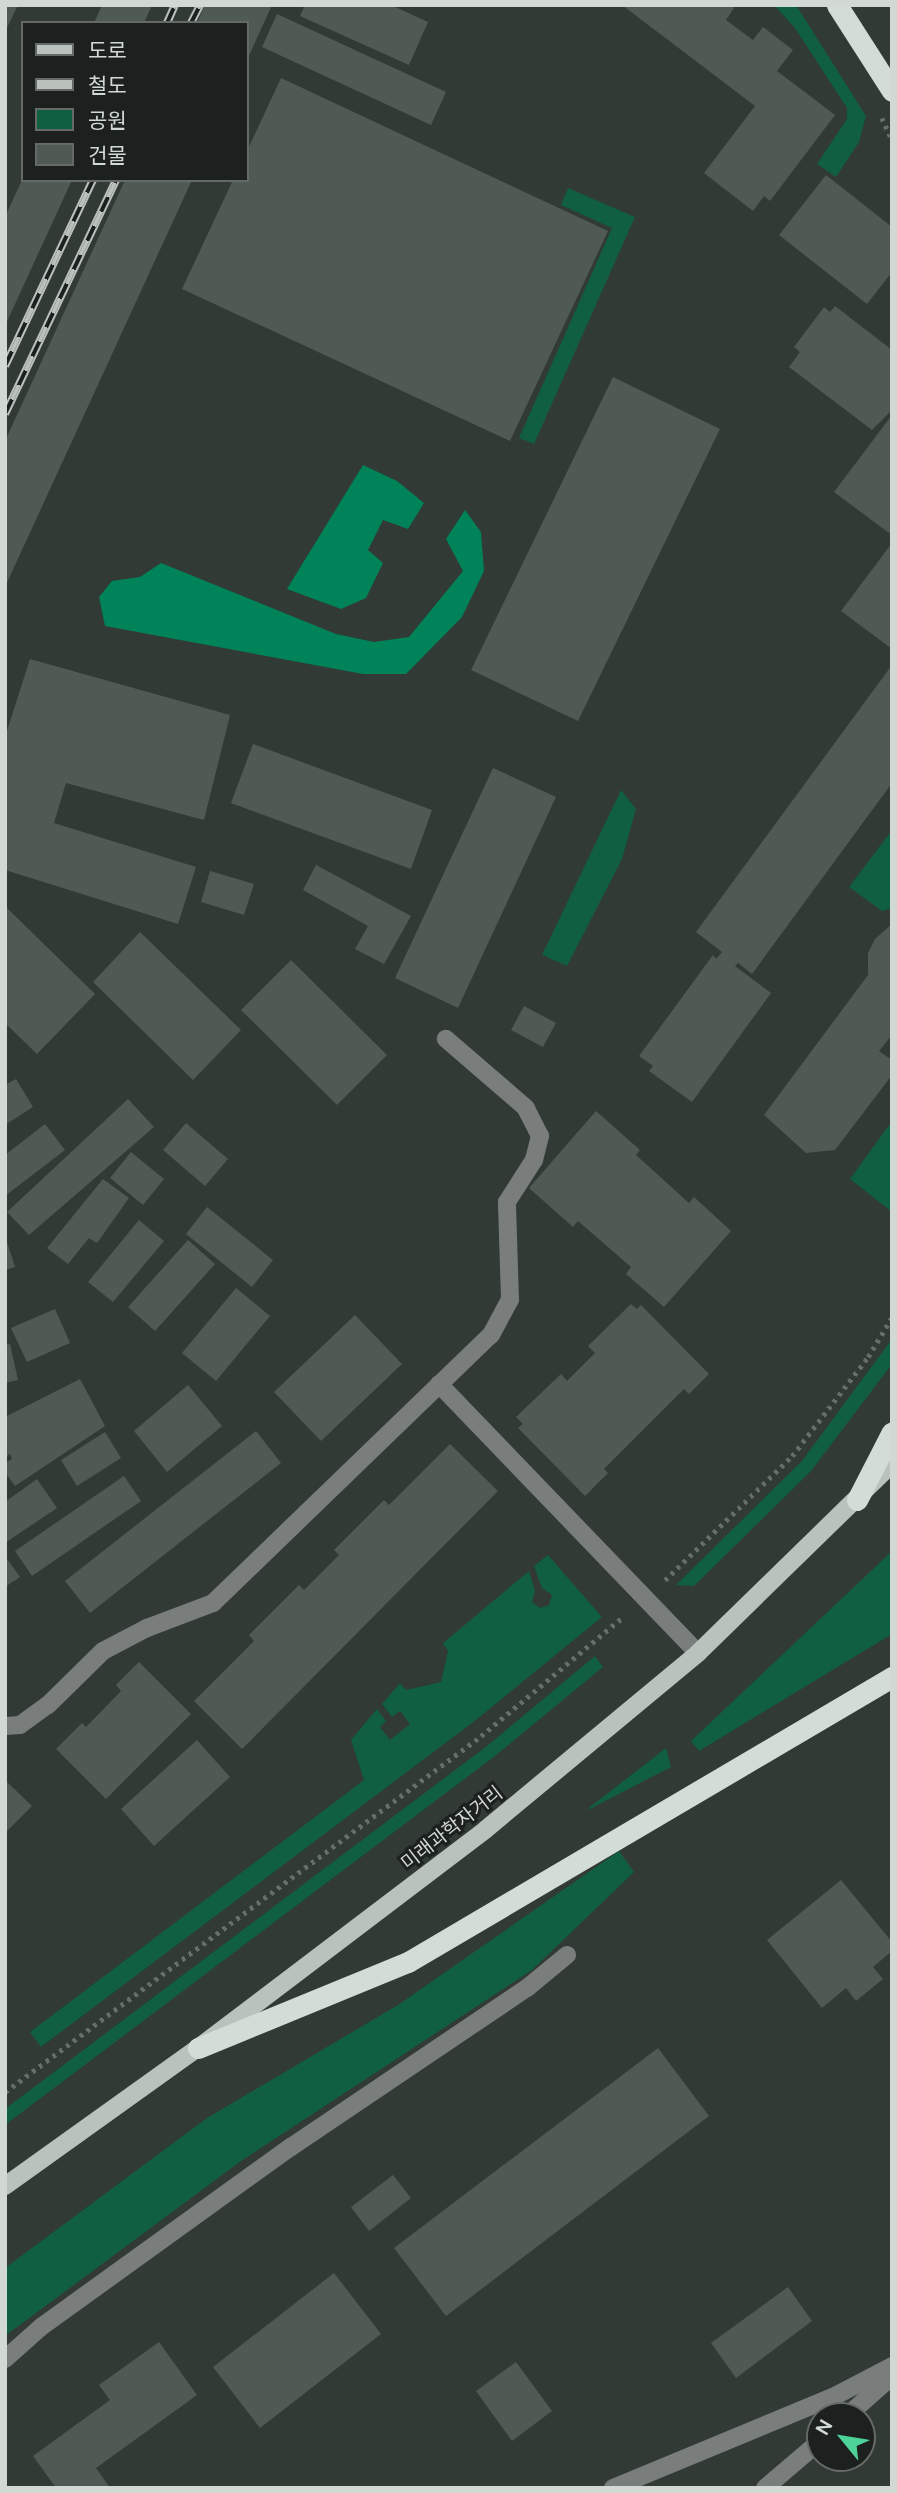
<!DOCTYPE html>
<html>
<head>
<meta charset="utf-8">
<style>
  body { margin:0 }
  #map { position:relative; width:897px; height:2493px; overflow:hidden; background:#313a35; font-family:"DM Sans","Noto Sans KR",sans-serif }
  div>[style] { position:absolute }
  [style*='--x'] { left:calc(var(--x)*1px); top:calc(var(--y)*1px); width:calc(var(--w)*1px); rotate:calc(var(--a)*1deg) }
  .green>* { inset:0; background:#105f40 }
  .forest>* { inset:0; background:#008358 }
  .building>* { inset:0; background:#505a55 }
  .path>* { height:4.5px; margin-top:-2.25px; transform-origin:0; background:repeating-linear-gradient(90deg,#666e6a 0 3.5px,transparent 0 8.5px) }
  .minor>* { height:18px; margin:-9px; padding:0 9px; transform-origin:9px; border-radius:9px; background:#797d7b }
  .major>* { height:18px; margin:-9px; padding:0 9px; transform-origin:9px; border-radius:9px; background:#b9c2bd }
  .highway>* { height:21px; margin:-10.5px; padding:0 10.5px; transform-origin:10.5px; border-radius:10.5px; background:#d2ddd7 }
  .rail>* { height:8px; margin-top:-4px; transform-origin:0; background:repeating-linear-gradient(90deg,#1c201e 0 16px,#bac0bc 0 32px); box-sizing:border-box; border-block:2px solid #bac0bc }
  span { translate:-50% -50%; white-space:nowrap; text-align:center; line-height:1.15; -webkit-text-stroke:6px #1c201e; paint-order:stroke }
  .street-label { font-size:19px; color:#d2d8d4 }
  .frame { position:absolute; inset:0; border:7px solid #d2d8d4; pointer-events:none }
  .legend { position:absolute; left:21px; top:21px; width:228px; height:161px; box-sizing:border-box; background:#1c201e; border:2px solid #656a67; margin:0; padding:9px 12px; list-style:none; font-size:21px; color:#d2d8d4 }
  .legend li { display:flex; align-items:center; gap:14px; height:35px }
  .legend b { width:35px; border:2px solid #656a67 }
  .north { position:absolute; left:806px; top:2402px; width:70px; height:70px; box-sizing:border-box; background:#1c201e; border:2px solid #656a67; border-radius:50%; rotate:300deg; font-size:19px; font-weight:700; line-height:28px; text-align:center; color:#d2d8d4 }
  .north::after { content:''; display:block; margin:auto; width:24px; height:32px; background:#4dd39a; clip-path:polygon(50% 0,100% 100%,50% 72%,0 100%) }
</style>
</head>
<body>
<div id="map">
  <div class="green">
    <i style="clip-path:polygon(774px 5px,796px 5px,866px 116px,859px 142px,836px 177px,817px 164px,847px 119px,847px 108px,795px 28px)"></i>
    <i style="clip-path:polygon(568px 188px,635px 217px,534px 444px,519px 438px,612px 228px,561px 205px)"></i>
    <i style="clip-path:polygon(621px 790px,636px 809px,622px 859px,567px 966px,542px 955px)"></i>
    <i style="clip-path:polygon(892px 830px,892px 908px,882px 911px,849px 887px)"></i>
    <i style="clip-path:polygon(892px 1121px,892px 1212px,850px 1179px)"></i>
    <i style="clip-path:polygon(892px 1339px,892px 1364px,811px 1471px,694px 1586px,676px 1585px,802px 1461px)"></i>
    <i style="clip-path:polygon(892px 1551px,892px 1634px,699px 1751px,691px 1741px)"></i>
    <i style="clip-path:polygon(548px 1555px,602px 1617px,476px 1720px,41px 2047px,30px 2032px,364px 1780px,351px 1740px,377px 1709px,386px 1721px,380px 1727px,390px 1740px,410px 1724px,400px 1711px,392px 1717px,382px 1704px,400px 1683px,406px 1690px,441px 1682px,448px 1651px,443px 1643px,529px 1571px,535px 1591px,532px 1602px,540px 1608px,549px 1605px,552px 1595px,542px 1588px,534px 1566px)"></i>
    <i style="clip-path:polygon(595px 1656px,603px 1667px,495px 1756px,5px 2125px,5px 2109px,487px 1746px)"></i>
    <i style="clip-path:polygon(666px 1748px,671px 1767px,588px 1810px,590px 1807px)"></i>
    <i style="clip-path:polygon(619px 1851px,634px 1872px,532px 1970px,241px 2161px,5px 2336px,5px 2268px,207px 2118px,398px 2005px)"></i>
  </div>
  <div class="forest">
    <i style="clip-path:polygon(363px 465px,397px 481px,424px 503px,408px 529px,383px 520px,368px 550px,383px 563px,366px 598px,341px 609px,287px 589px)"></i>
    <i style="clip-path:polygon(465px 510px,481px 532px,484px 571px,462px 617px,406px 674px,363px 674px,105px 626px,99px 597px,112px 581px,140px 577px,161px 563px,336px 634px,374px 642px,409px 637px,463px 571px,446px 539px)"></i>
  </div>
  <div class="building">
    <i style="clip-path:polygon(5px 5px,18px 5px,5px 32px)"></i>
    <i style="clip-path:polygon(102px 5px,152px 5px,144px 23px,94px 23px)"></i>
    <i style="clip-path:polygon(205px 5px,272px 5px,247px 60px,247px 23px,197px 23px)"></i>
    <i style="clip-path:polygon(305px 5px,391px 5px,428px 22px,409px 65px,300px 16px)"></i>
    <i style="clip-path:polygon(622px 5px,731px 5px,734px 8px,726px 20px,753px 40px,763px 27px,793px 50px,777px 71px,835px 115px,770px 201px,764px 196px,753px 211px,704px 173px,755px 106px)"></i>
    <i style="clip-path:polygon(277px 14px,446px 92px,431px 125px,262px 47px)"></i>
    <i style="clip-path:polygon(281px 78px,608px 231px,510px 441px,182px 289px,233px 180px,247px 180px,247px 151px)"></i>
    <i style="clip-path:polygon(826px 175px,892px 227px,892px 272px,867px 304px,779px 235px)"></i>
    <i style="clip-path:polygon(22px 180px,72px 180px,5px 326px,5px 217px)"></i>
    <i style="clip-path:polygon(125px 180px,192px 180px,5px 587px,5px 441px)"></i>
    <i style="clip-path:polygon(835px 306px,892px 350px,892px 410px,872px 430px,789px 367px,800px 352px,794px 347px,824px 307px,830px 312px)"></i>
    <i style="clip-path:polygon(613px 377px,720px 429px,578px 721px,471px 670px)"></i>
    <i style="clip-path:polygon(892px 415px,892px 529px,889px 533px,834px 492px)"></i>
    <i style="clip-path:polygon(892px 543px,892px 649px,841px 611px)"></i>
    <i style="clip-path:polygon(30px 659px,230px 715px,204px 820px,66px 783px,54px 823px,196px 867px,178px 924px,5px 870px,5px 737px)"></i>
    <i style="clip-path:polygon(892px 665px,892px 783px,752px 974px,738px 963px,735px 966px,771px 993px,692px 1102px,649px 1071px,653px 1066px,639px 1056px,713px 955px,716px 959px,722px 952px,696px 932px)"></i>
    <i style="clip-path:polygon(253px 744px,432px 810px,411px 869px,231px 803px)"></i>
    <i style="clip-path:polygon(493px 768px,556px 797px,458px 1008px,395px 978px)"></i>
    <i style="clip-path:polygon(316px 865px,411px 916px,384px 964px,355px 949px,368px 926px,303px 890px)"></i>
    <i style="clip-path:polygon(210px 871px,254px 884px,244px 915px,201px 902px)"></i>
    <i style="clip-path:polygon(5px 906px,95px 994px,37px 1054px,5px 1023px)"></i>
    <i style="clip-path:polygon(892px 924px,892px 1035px,879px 1051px,892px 1060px,892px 1075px,835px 1150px,806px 1153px,764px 1115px,868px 975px,868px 953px,875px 939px)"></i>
    <i style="clip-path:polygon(140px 932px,241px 1030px,193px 1080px,93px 982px)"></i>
    <i style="clip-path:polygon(291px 960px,387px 1055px,337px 1105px,241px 1010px)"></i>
    <i style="clip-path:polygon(524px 1006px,556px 1023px,543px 1047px,511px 1030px)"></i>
    <i style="clip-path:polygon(16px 1079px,33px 1107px,5px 1125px,5px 1085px)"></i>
    <i style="clip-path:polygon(128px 1099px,154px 1127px,29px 1235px,7px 1212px)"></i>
    <i style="clip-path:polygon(596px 1111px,640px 1150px,636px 1155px,689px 1203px,694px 1197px,731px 1231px,664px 1307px,626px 1274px,631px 1267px,578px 1221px,573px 1227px,529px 1188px)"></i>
    <i style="clip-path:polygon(186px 1123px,228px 1159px,205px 1186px,163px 1150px)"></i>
    <i style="clip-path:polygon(45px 1124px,65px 1150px,5px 1196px,5px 1155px)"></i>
    <i style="clip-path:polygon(131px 1152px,164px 1179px,143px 1205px,110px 1178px)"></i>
    <i style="clip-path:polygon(103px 1179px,129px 1198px,97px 1243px,89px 1238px,68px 1264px,47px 1248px)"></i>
    <i style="clip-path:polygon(207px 1207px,273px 1260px,252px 1287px,186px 1234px)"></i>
    <i style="clip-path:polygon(139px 1220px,164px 1241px,113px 1302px,88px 1282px)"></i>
    <i style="clip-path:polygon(6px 1239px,15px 1267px,5px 1270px,5px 1240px)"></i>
    <i style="clip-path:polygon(188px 1240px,215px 1264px,155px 1331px,128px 1307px)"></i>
    <i style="clip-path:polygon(236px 1288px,270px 1316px,216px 1381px,182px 1353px)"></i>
    <i style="clip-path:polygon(631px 1304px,637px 1309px,641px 1305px,709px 1374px,689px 1394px,684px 1389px,604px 1469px,608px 1473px,585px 1496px,518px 1428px,523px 1424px,516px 1417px,561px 1374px,567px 1381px,595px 1353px,588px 1346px)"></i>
    <i style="clip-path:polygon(55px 1309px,70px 1343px,27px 1362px,11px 1328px)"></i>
    <i style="clip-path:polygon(355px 1315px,402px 1364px,321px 1441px,274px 1392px)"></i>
    <i style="clip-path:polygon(10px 1344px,18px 1380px,5px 1383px,5px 1345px)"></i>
    <i style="clip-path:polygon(80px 1379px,105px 1426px,15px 1486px,5px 1472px,5px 1463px,12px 1459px,10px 1454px,5px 1457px,5px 1417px)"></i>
    <i style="clip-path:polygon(188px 1385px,222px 1426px,167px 1472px,134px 1431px)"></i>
    <i style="clip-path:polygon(256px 1431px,281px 1463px,90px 1613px,65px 1581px)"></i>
    <i style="clip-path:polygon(105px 1432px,121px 1458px,77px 1486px,61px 1460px)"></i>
    <i style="clip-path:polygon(450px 1444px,498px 1491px,242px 1749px,194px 1701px,254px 1641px,249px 1635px,299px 1585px,304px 1590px,339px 1555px,334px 1550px,384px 1500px,389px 1505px)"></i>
    <i style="clip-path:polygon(124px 1476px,141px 1501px,32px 1576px,15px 1551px)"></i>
    <i style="clip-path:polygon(37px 1479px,57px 1508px,5px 1543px,5px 1502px)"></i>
    <i style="clip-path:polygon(5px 1556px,20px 1577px,5px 1587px)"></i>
    <i style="clip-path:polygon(139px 1662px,191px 1714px,106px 1799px,56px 1749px,82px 1723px,86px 1727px,121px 1691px,116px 1685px)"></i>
    <i style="clip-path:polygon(197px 1740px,230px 1777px,154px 1846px,121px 1809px)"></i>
    <i style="clip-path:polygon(5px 1780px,32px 1806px,5px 1833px)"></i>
    <i style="clip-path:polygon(841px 1880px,892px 1942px,892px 1951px,873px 1967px,883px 1979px,856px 2001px,846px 1988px,822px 2008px,767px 1940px)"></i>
    <i style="clip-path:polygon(658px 2048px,709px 2116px,446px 2316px,394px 2248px)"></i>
    <i style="clip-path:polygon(393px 2175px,411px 2198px,369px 2231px,351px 2207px)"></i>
    <i style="clip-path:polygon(334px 2273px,381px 2334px,260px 2428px,213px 2367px)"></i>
    <i style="clip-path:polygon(788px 2287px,812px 2321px,736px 2378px,711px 2343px)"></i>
    <i style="clip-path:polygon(159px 2342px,197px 2395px,96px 2468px,110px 2488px,56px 2488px,33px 2456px,110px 2400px,99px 2385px)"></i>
    <i style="clip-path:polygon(516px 2362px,552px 2411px,512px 2441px,476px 2391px)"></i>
  </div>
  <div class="path">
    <i style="--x:882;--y:118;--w:23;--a:65"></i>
    <i style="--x:665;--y:1580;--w:177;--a:-44.3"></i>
    <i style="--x:792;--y:1456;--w:125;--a:-52.5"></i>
    <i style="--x:868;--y:1357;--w:47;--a:-59"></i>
    <i style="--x:5;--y:2092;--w:594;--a:-36.79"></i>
    <i style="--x:481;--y:1736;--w:187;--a:-40"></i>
  </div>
  <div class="minor">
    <i style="--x:439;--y:1384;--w:373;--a:46.1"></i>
    <i style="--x:5;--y:1726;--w:15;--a:-4"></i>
    <i style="--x:20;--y:1725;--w:34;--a:-36"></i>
    <i style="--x:48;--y:1705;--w:77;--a:-44.5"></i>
    <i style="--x:103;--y:1651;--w:50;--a:-27.6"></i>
    <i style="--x:147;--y:1628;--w:71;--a:-20.7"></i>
    <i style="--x:213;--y:1603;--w:386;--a:-44"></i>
    <i style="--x:491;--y:1335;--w:40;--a:-62"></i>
    <i style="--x:510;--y:1300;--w:98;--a:-91.8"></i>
    <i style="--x:507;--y:1202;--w:50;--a:-57.3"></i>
    <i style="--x:534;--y:1160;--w:25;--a:-76"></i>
    <i style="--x:540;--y:1136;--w:31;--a:-117"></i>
    <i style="--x:526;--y:1108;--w:106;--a:-139.2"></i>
    <i style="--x:5;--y:2359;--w:48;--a:-41.6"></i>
    <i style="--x:41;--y:2327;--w:308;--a:-35.8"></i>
    <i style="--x:291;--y:2147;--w:285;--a:-34"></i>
    <i style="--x:527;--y:1988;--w:52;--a:-39.5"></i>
    <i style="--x:847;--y:2416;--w:60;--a:-41.6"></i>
    <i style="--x:613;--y:2488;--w:238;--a:-22.5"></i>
    <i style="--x:833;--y:2397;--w:67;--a:-27.7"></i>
    <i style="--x:765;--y:2488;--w:72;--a:-40.5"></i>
  </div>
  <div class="major">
    <i style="--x:5;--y:2186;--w:237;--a:-35.6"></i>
    <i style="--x:198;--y:2048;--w:360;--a:-37.2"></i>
    <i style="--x:485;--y:1830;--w:277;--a:-39.7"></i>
    <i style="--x:698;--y:1653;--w:271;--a:-44.3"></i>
  </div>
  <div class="highway">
    <i style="--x:837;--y:5;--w:102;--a:57.4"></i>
    <i style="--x:857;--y:1500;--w:76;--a:-62.8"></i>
    <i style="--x:198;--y:2048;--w:227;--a:-22.3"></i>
    <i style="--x:408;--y:1962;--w:562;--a:-30.49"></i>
  </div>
  <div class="rail">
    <i style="--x:167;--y:23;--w:20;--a:-66"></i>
    <i style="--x:191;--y:23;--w:20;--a:-63"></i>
    <i style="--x:5;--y:366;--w:206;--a:-64.7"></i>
    <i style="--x:5;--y:414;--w:259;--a:-64.6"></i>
  </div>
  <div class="street-label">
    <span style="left:452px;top:1828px;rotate:-38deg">미래과학자거리</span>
  </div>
  <div class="frame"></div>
  <ul class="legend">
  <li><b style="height:9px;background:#b9c2bd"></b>도로</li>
  <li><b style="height:9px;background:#bac0bc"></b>철도</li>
  <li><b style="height:19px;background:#105f40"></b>공원</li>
  <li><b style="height:19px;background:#505a55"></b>건물</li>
  </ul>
  <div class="north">N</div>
</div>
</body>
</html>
